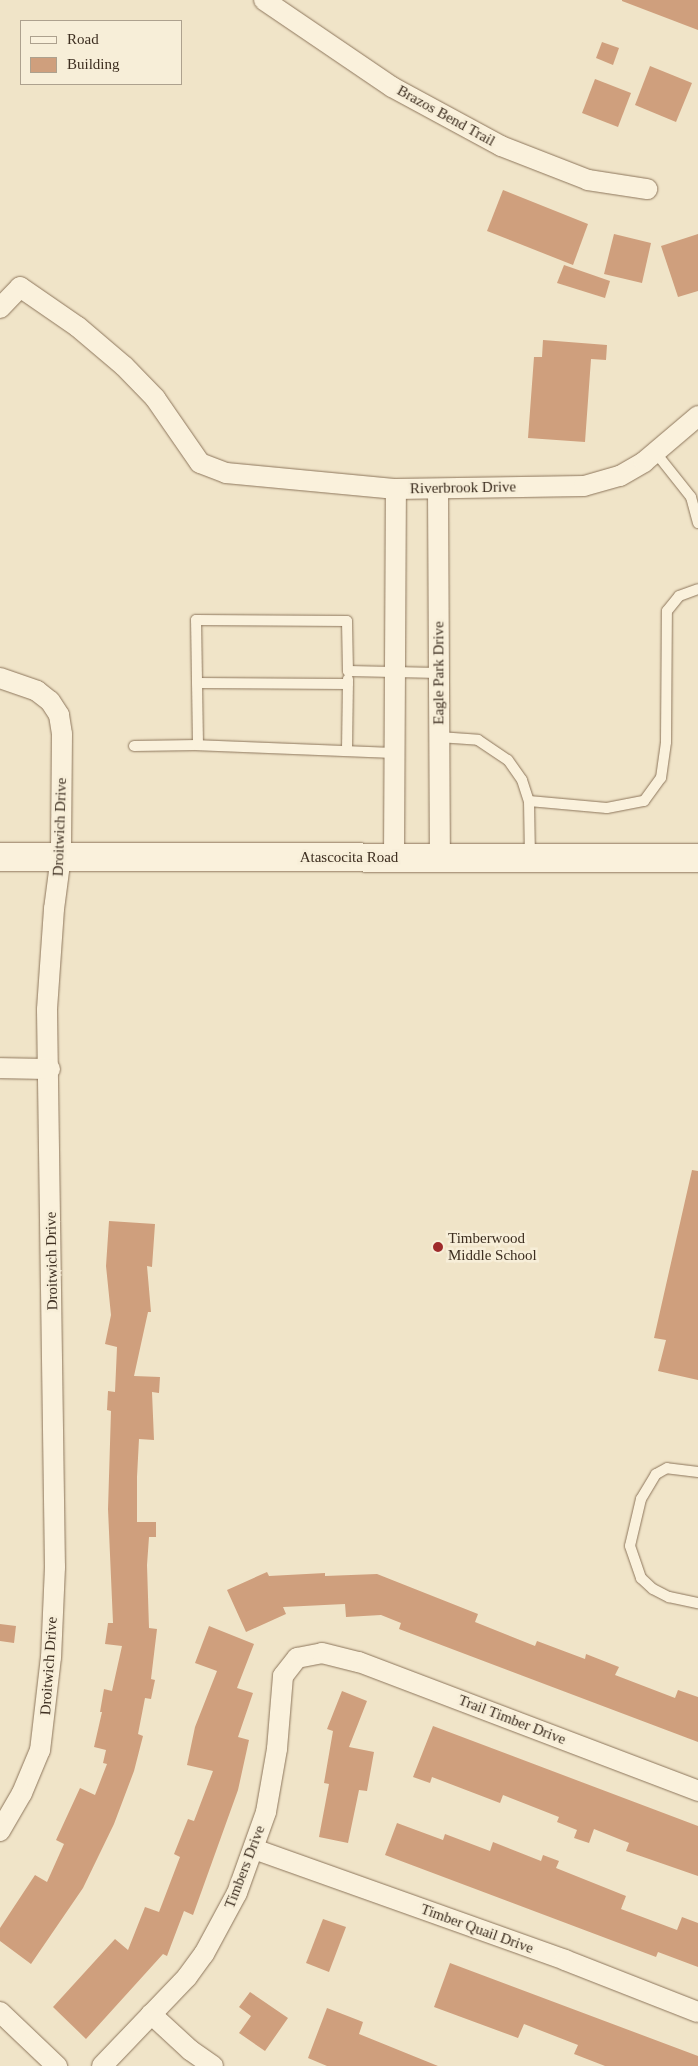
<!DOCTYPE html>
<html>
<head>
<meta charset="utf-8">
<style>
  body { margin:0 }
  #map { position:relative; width:698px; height:2066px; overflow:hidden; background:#f0e4c8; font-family:"Times New Roman",serif }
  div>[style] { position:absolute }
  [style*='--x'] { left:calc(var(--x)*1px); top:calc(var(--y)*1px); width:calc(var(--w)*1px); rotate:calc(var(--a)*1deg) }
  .building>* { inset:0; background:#cf9f7d }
  .roads { filter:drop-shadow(0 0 1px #8d765c) drop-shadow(0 0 1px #8d765c) }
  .service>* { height:10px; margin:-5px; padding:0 5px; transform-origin:5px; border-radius:5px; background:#faf1dc }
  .minor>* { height:20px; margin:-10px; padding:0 10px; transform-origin:10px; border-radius:10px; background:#faf1dc }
  .secondary>* { height:28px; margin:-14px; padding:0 14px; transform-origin:14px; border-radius:14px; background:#faf1dc }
  .dots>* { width:14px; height:14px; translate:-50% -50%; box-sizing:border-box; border:2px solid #f7eed8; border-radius:50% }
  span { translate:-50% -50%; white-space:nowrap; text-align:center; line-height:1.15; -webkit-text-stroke:5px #f7eed8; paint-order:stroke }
  .street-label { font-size:15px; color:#3d2e20 }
  .poi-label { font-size:15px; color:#3d2e20 }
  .left { translate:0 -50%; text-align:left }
  .legend { position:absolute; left:20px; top:20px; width:162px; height:65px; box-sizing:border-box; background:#f7eed8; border:1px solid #ada18e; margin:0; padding:6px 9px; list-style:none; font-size:15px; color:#3d2e20 }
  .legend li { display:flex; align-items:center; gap:10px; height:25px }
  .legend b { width:25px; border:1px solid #ada18e }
</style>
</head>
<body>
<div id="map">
  <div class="building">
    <i style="clip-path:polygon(698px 0,698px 30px,622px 1px,622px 0)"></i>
    <i style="clip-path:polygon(602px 42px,619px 48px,613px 65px,596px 58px)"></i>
    <i style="clip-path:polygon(650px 66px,692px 83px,676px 122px,635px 105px)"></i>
    <i style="clip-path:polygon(595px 79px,631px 93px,618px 127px,582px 113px)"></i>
    <i style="clip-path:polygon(503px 190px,588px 224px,573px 265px,487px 231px)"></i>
    <i style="clip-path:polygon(614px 234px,651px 243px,642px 283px,604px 274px)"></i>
    <i style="clip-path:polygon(698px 234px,698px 291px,678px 297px,661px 246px)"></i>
    <i style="clip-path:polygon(564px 265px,610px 281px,605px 298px,557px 283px)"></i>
    <i style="clip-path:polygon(543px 340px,607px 345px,606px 360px,591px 359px,585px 442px,528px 438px,534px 357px,542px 357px)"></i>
    <i style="clip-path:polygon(692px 1170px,698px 1171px,698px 1380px,658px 1371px,666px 1340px,654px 1338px)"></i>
    <i style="clip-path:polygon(109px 1221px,155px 1224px,152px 1267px,147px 1266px,151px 1312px,148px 1312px,134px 1376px,160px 1377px,159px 1393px,152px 1392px,154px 1440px,139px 1439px,137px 1477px,137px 1522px,156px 1522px,156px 1537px,149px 1537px,147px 1565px,149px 1628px,157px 1629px,151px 1679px,155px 1680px,151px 1699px,145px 1698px,138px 1734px,143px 1736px,134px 1771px,114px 1824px,83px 1888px,31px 1964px,0 1941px,0 1928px,35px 1875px,47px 1882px,64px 1844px,56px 1840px,80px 1788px,95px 1795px,107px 1764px,103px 1763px,106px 1750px,94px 1747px,102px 1712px,100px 1712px,104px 1689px,112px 1691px,122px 1646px,105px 1644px,108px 1623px,113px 1623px,108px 1509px,111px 1411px,107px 1410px,108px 1391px,115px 1392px,117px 1347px,105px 1344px,111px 1315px,106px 1266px)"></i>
    <i style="clip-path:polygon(267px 1572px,269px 1576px,325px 1573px,325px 1576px,377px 1574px,478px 1614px,475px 1622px,535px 1646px,537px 1641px,585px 1659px,586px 1654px,619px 1667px,615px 1675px,675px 1698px,678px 1690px,698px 1697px,698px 1742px,399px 1629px,401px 1623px,381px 1615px,346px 1617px,345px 1604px,283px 1607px,286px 1614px,246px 1632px,227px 1590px)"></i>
    <i style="clip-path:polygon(0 1624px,16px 1626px,14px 1643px,0 1641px)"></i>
    <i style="clip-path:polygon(209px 1626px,254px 1644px,237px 1688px,253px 1693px,238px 1737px,249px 1740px,238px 1790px,193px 1915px,184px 1911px,167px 1956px,163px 1954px,86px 2039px,53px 2007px,115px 1939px,128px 1950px,145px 1907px,159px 1912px,180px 1857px,174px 1854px,188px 1819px,194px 1821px,213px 1771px,187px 1765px,195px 1727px,217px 1671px,195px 1663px)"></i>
    <i style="clip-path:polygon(342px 1691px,367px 1701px,349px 1747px,374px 1752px,367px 1791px,359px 1790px,348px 1843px,319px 1837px,329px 1784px,324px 1783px,333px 1731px,327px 1729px)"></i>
    <i style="clip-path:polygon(433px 1726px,698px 1826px,698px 1876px,626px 1851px,629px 1843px,594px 1829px,589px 1843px,574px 1838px,577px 1830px,557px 1822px,559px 1817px,503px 1795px,500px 1803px,432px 1777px,430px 1783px,413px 1777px)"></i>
    <i style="clip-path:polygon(397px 1823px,443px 1840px,445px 1834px,490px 1851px,493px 1842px,541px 1861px,543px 1855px,559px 1861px,556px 1868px,626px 1896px,621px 1909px,677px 1930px,682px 1917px,698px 1923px,698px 1967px,658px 1952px,656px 1957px,385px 1855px)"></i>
    <i style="clip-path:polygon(323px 1919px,346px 1927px,329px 1972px,306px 1963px)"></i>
    <i style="clip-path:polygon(450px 1963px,698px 2056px,698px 2066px,605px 2066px,574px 2054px,578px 2045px,524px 2024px,518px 2038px,434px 2007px)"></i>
    <i style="clip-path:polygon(250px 1992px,288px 2018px,265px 2051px,239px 2033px,251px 2016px,239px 2007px)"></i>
    <i style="clip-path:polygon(327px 2008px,363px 2022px,359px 2034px,438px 2066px,327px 2066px,308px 2058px)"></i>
  </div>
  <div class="roads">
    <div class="service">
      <i style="--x:656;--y:453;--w:56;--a:51.5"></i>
      <i style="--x:691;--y:497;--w:27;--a:75"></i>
      <i style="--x:197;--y:683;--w:151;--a:0.4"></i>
      <i style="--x:439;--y:737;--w:39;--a:4"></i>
      <i style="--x:478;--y:740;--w:36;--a:34"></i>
      <i style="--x:508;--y:760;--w:24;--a:55"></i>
      <i style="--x:522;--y:780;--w:22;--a:72"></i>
      <i style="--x:529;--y:801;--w:56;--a:89"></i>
      <i style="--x:134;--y:746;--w:64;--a:-0.9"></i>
      <i style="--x:347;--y:751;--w:72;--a:-89.2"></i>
      <i style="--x:395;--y:753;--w:197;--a:-177.7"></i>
      <i style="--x:198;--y:745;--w:125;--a:-90.9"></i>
      <i style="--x:196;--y:620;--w:151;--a:0.4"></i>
      <i style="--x:347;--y:621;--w:50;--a:88.9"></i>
      <i style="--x:348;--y:671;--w:91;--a:1.3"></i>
      <i style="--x:529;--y:801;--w:78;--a:5.1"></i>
      <i style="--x:607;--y:808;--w:38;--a:-11"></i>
      <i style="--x:644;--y:801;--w:29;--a:-54"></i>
      <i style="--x:661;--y:778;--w:36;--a:-82"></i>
      <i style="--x:666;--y:742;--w:131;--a:-89.6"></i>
      <i style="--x:667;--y:611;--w:19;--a:-51"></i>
      <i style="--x:679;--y:596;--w:20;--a:-20"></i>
      <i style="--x:698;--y:1472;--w:31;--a:-173"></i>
      <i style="--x:667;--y:1468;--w:13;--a:151"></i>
      <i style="--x:656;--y:1474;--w:29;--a:121"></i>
      <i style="--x:641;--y:1499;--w:48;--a:103.2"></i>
      <i style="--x:630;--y:1546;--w:34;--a:71"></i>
      <i style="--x:641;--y:1578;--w:16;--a:43"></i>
      <i style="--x:653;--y:1589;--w:18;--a:27"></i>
      <i style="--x:669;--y:1597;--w:30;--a:12"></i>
    </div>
    <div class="minor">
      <i style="--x:264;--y:0;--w:155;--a:34.2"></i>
      <i style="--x:392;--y:87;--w:124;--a:28.4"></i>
      <i style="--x:501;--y:146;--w:93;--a:21.3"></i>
      <i style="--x:588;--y:180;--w:60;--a:8.7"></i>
      <i style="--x:0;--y:308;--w:29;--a:-46"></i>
      <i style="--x:20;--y:287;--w:70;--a:34.6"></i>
      <i style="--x:78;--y:327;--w:60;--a:40.3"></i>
      <i style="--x:124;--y:366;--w:45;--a:45.9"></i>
      <i style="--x:155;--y:398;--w:79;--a:55.3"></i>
      <i style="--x:200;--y:463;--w:28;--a:21"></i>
      <i style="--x:226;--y:473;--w:171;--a:5.4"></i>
      <i style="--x:396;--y:489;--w:188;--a:-0.9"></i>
      <i style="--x:584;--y:486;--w:37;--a:-16"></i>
      <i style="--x:620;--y:476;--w:28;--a:-30"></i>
      <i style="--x:644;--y:462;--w:71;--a:-40.4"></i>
      <i style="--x:438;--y:489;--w:369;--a:89.7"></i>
      <i style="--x:0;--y:678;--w:39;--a:19"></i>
      <i style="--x:37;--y:691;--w:16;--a:38"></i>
      <i style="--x:50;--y:701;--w:17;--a:57"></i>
      <i style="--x:59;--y:715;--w:19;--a:81"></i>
      <i style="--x:62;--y:734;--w:122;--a:90.5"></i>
      <i style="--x:61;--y:856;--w:53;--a:97.5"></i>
      <i style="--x:54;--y:909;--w:101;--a:94"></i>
      <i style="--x:47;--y:1010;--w:557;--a:89.18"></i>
      <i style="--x:55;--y:1567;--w:90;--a:92.5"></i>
      <i style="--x:51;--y:1657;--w:94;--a:96.7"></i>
      <i style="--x:40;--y:1750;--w:47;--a:112.7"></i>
      <i style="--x:22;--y:1793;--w:44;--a:120.1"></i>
      <i style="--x:394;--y:858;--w:369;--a:-89.7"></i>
      <i style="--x:0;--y:1068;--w:50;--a:1.1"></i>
      <i style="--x:254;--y:1849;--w:330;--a:19.6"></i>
      <i style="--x:565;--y:1960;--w:143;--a:21.4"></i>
      <i style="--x:0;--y:2012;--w:79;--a:43.5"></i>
      <i style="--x:151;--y:2014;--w:53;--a:42.7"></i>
      <i style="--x:190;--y:2050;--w:28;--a:35"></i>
      <i style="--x:102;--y:2066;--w:123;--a:-46.3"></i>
      <i style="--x:187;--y:1977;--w:29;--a:-54"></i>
      <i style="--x:204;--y:1954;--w:69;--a:-61.6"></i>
      <i style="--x:237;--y:1893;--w:86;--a:-70.3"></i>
      <i style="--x:266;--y:1812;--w:64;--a:-80.1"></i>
      <i style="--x:277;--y:1749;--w:73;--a:-85.3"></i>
      <i style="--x:283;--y:1676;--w:23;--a:-52"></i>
      <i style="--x:297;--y:1658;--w:25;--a:-11"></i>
      <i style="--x:322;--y:1653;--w:38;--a:14"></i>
      <i style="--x:359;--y:1662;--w:363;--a:20.8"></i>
    </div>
    <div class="secondary">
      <i style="--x:0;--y:857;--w:698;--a:0.08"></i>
    </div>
  </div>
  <div class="dots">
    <i style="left:438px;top:1247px;background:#9e2a2b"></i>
  </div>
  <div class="street-label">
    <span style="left:446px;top:116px;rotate:29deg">Brazos Bend Trail</span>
    <span style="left:463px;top:488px;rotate:-1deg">Riverbrook Drive</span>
    <span style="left:439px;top:673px;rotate:-90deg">Eagle Park Drive</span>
    <span style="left:60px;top:827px;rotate:-88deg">Droitwich Drive</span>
    <span style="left:349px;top:858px">Atascocita Road</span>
    <span style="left:52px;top:1261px;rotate:-91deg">Droitwich Drive</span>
    <span style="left:49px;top:1666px;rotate:-86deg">Droitwich Drive</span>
    <span style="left:512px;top:1720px;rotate:21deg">Trail Timber Drive</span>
    <span style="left:245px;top:1867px;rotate:-69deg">Timbers Drive</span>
    <span style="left:477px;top:1929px;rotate:20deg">Timber Quail Drive</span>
  </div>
  <div class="poi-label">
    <span class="left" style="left:448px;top:1247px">Timberwood<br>Middle School</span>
  </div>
  <ul class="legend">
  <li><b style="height:6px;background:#faf1dc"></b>Road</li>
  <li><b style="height:14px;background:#cf9f7d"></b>Building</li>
  </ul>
</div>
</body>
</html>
